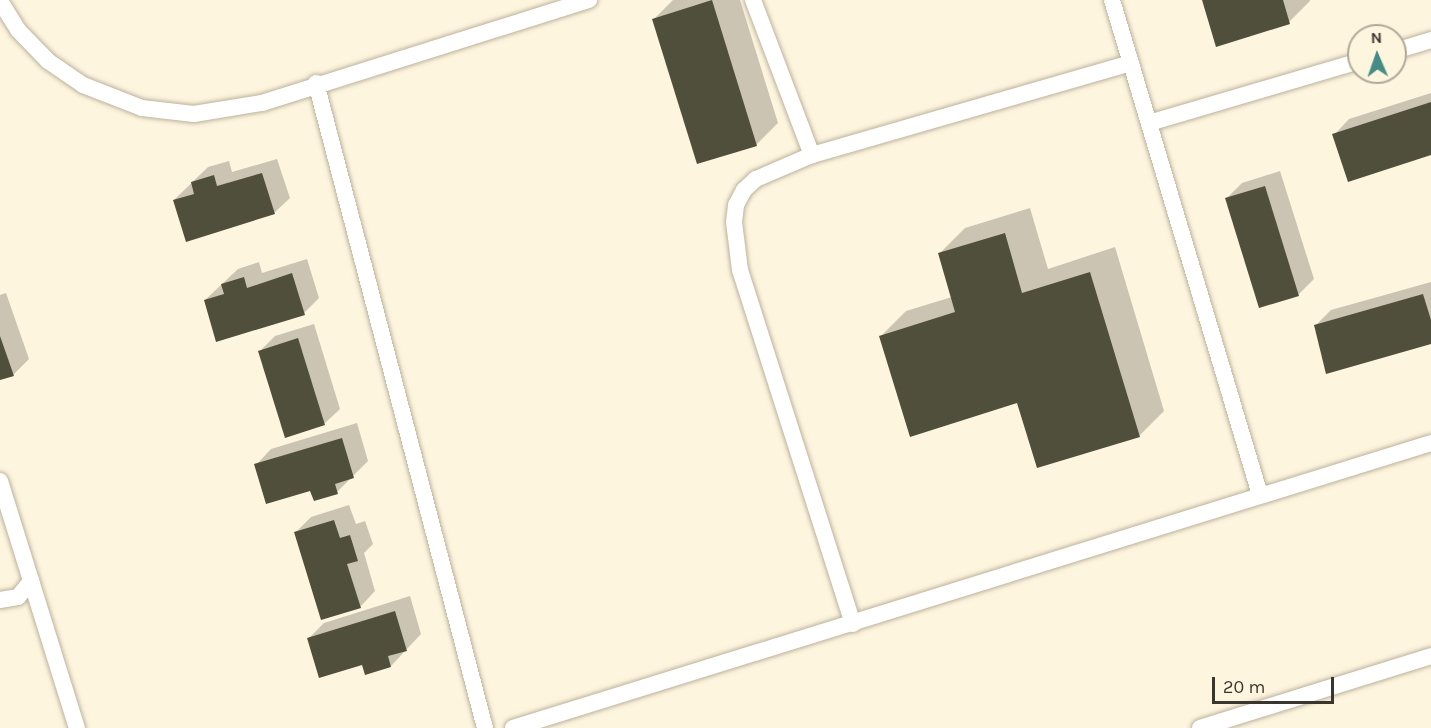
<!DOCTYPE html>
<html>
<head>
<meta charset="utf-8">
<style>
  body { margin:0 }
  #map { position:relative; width:1431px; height:728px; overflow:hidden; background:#fef5df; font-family:Karla,sans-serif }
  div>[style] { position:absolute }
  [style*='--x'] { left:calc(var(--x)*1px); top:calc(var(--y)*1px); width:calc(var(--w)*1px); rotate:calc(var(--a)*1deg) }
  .shadow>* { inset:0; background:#0003 }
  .building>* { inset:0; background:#4f4f3c }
  .roads { filter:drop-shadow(0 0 2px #bbb29d) drop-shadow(0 0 2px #bbb29d) }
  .lane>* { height:16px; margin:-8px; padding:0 8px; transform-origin:8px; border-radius:8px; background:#fff }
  span { translate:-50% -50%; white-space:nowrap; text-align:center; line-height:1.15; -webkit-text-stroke:6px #fef5df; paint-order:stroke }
  .north { position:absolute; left:1347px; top:24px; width:60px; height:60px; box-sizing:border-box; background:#fef5df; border:2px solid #b0a998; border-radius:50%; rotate:358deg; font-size:16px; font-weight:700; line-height:24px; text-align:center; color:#3a362e }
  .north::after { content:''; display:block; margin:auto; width:21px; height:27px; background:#458c87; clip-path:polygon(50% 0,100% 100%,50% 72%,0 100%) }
  .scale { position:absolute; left:1212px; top:677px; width:122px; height:27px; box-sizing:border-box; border:3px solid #3a362e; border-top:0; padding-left:8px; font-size:18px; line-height:21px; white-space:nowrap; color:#3a362e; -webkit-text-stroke:4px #fef5df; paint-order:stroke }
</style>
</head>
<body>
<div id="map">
  <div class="shadow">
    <i style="clip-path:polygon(673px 0,740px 0,778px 123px,757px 144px,698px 162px,654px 19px)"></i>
    <i style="clip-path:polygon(1203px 0,1310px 0,1310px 1px,1289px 22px)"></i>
    <i style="clip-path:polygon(1431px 93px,1431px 153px,1334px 135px,1349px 119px)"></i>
    <i style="clip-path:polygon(277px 159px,290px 198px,274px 213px,174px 200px,208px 167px,229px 161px,232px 172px)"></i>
    <i style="clip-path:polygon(1280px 171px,1314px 279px,1298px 295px,1227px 198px,1242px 183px)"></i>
    <i style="clip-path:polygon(1030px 208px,1048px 269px,1115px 247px,1164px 411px,1139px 436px,1018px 401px,881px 336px,906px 311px,952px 297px,939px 254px,965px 228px)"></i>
    <i style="clip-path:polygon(307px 259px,319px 298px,304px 313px,205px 300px,238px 269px,259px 262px,262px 273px)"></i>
    <i style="clip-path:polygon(1431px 282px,1431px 343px,1316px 325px,1331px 310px)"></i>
    <i style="clip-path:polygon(6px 293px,29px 359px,13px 375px,0 379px,0 295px)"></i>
    <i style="clip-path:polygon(314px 324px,340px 409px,324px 424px,260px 351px,275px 336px)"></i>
    <i style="clip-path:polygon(357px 423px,368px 461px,337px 492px,311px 490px,256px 465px,271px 449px)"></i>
    <i style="clip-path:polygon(349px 505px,356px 524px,365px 521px,373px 544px,364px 553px,375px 591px,360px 607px,296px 532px,311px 517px)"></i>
    <i style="clip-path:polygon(410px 596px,421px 634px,391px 666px,363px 663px,308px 639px,324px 623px)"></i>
  </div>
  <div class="building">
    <i style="clip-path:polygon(712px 0,757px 146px,697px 164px,652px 19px)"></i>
    <i style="clip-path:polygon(1202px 0,1283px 0,1290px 24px,1216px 47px)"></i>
    <i style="clip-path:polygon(1431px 102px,1431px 155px,1348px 182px,1332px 134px)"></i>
    <i style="clip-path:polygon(262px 173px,275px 214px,186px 242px,173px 200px,194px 194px,191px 182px,214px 175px,217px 186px)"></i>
    <i style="clip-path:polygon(1265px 186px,1299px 296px,1259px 308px,1225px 198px)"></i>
    <i style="clip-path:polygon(1005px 233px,1022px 293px,1090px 272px,1140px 437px,1037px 468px,1017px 403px,910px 437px,879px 336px,955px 312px,938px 253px)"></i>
    <i style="clip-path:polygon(292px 273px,305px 315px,216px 342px,204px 300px,224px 294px,221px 284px,244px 277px,247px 288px)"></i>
    <i style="clip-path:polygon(1423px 294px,1431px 320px,1431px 344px,1326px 374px,1314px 325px)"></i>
    <i style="clip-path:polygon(0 336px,14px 376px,0 380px)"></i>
    <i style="clip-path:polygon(298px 338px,325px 425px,285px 438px,258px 351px)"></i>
    <i style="clip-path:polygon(342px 438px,354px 478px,335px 484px,338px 494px,314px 501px,310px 491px,266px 504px,254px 464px)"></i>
    <i style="clip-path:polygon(334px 520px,340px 538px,350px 535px,358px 561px,347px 564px,361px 608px,321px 620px,294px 532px)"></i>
    <i style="clip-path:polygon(395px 611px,407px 651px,388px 656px,391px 667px,365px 675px,362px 665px,319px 678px,307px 638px)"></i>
  </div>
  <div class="roads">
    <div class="lane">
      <i style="--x:753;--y:0;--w:166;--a:69.2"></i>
      <i style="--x:1112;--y:0;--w:517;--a:73.35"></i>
      <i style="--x:0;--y:1;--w:34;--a:58"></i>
      <i style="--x:18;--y:30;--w:43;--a:45.9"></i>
      <i style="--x:48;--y:61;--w:42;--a:34.4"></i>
      <i style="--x:83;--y:85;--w:63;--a:21.3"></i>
      <i style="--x:142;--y:108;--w:52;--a:6.6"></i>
      <i style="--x:194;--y:114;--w:69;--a:-9.2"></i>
      <i style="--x:262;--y:103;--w:343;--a:-17.5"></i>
      <i style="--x:1395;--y:51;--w:38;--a:-17"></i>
      <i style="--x:316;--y:83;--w:667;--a:75.32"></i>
      <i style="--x:1149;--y:123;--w:219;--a:-16.4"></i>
      <i style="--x:0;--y:481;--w:259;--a:72.7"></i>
      <i style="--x:0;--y:600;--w:18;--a:-9"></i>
      <i style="--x:18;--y:597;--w:21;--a:-51"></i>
      <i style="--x:853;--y:624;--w:372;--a:-107.7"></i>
      <i style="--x:740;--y:270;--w:48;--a:-97.1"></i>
      <i style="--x:734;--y:222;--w:17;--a:-83"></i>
      <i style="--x:736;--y:205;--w:17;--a:-62"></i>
      <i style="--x:744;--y:190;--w:16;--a:-43"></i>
      <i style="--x:756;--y:179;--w:61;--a:-23.2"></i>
      <i style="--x:812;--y:155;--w:332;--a:-16.1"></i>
      <i style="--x:513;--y:728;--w:961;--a:-17.25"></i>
      <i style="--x:1200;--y:728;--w:242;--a:-17.3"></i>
    </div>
  </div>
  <div class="north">N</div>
  <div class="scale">20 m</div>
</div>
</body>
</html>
